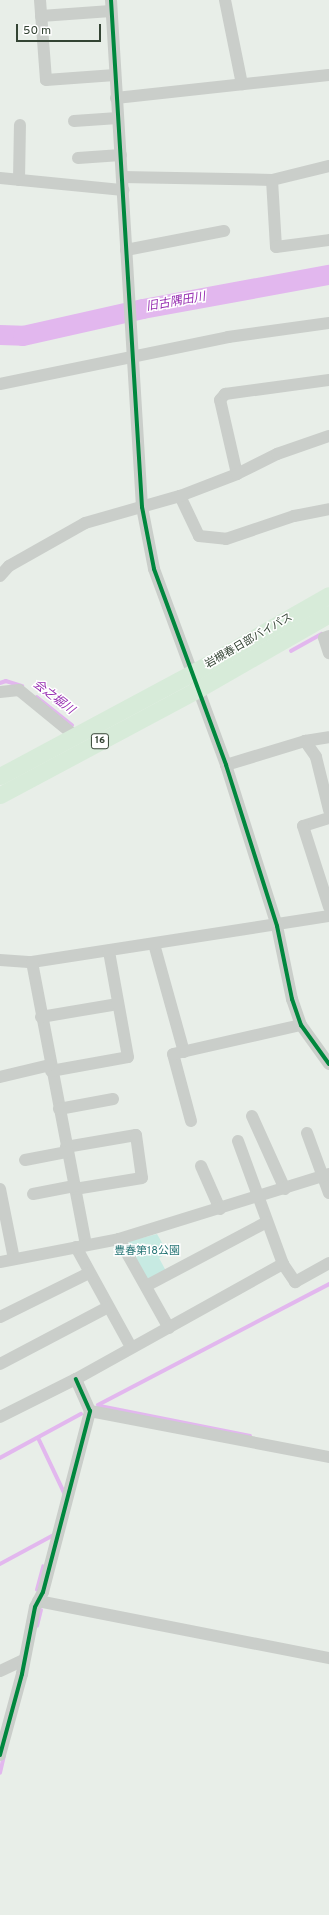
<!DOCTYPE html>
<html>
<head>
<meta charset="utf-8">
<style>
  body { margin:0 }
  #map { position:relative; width:329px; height:1915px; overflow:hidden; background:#e8eee8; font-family:Overpass,"Noto Sans JP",sans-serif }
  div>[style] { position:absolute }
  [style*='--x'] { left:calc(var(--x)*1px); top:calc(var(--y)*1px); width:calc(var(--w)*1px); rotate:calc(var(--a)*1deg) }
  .green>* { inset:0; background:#c7eae2 }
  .stream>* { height:3.5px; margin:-1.75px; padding:0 1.75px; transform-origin:1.75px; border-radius:1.75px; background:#e2b7ee }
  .river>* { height:20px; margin:-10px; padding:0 10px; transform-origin:10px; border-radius:10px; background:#e2b7ee }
  .minor>* { height:12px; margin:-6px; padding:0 6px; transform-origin:6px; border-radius:6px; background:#caceca }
  .highway>* { height:17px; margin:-8.5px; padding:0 8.5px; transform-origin:8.5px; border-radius:8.5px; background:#d7ebd9 }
  .cycleway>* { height:4px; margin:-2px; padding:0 2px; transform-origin:2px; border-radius:2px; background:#00873e }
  span { translate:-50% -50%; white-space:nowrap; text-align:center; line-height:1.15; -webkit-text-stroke:3px #fff; paint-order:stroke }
  .shield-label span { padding:1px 3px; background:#fff; border:1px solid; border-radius:3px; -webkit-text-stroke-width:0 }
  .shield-label { font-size:10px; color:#344434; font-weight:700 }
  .street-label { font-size:11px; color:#344434 }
  .park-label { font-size:11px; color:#277676 }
  .water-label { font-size:12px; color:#962db1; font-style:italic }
  .scale { position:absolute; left:16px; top:24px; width:85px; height:18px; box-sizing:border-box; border:2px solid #344434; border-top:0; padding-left:5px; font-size:12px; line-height:14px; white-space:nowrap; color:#344434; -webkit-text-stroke:3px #fff; paint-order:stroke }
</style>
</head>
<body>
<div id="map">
  <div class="green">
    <i style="clip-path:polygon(157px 1234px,168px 1253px,159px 1258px,166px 1271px,148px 1280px,128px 1244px,130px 1241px)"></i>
  </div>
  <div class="stream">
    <i style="--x:291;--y:651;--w:35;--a:-29"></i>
    <i style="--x:0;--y:683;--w:6;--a:-18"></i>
    <i style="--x:6;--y:681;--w:17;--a:17"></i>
    <i style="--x:37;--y:697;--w:45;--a:38.7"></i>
    <i style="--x:98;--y:1405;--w:261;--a:-27.6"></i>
    <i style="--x:100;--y:1406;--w:153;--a:11.3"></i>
    <i style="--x:39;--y:1439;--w:61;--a:64.7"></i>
    <i style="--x:0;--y:1458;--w:92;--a:-28.5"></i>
    <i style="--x:0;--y:1564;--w:59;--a:-28.3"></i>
    <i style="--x:37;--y:1590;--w:24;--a:-75"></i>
    <i style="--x:37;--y:1626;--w:16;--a:-76"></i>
    <i style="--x:0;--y:1773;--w:17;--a:-77"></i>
  </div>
  <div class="river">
    <i style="--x:0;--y:335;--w:23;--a:2"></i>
    <i style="--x:23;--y:336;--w:123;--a:-12.7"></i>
    <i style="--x:143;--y:309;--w:189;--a:-10.4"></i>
  </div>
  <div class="minor">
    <i style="--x:40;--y:0;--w:80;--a:85.7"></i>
    <i style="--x:46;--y:80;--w:69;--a:-4.1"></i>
    <i style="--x:111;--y:0;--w:508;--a:86.5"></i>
    <i style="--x:142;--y:507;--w:63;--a:79"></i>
    <i style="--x:154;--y:569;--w:209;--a:69.8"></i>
    <i style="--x:226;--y:765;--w:169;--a:72.4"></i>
    <i style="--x:277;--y:926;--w:75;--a:78.4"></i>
    <i style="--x:292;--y:999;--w:28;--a:71"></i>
    <i style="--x:301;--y:1025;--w:48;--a:54.3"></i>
    <i style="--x:225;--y:0;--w:86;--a:78.6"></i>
    <i style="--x:41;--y:16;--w:70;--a:-4.1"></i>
    <i style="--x:116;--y:98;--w:214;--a:-6.2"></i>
    <i style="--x:74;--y:121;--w:44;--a:-3.9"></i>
    <i style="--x:78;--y:158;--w:43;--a:-4"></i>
    <i style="--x:122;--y:177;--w:150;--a:1.1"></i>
    <i style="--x:272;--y:180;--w:59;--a:-13.8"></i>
    <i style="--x:0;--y:178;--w:124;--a:5.6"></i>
    <i style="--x:19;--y:180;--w:55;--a:-89"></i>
    <i style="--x:272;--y:180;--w:67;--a:86.6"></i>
    <i style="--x:276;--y:247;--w:53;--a:-7.5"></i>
    <i style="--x:126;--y:250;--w:100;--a:-11"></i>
    <i style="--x:0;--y:384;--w:233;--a:-11.6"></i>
    <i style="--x:228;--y:337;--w:102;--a:-7.9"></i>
    <i style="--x:237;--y:474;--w:76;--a:-102.9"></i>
    <i style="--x:220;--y:400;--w:8;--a:-50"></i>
    <i style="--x:225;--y:394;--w:105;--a:-7.7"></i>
    <i style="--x:180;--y:496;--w:44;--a:64.6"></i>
    <i style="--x:199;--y:536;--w:27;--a:6"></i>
    <i style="--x:226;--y:539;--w:72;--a:-18.7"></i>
    <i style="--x:294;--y:516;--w:36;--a:-11"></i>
    <i style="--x:0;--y:576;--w:13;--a:-48"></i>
    <i style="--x:9;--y:566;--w:87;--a:-29.5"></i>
    <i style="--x:85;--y:523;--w:99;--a:-15.9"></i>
    <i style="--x:180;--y:496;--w:61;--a:-21.1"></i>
    <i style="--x:237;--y:474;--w:45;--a:-26.6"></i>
    <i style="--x:277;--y:454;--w:55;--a:-19.1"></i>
    <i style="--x:329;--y:636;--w:5;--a:158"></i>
    <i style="--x:324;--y:638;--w:16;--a:72"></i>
    <i style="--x:0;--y:692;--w:19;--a:-6"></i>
    <i style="--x:19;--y:690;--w:72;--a:39.4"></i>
    <i style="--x:305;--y:741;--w:19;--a:55"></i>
    <i style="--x:316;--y:757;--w:55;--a:76.2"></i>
    <i style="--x:226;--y:765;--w:83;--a:-16.9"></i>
    <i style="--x:305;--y:741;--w:24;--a:-9"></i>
    <i style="--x:329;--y:818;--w:27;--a:163"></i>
    <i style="--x:303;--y:826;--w:85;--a:72.2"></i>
    <i style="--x:154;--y:944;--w:112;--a:74.5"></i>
    <i style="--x:0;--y:960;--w:32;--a:4"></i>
    <i style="--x:32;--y:962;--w:301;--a:-8.8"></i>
    <i style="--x:32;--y:962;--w:287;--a:79.2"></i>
    <i style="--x:41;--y:1017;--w:78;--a:-9.6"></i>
    <i style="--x:51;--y:1071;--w:78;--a:-10.3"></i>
    <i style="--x:128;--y:1057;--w:108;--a:-100.2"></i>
    <i style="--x:0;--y:1077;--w:51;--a:-13.5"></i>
    <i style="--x:59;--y:1109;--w:55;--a:-10.5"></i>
    <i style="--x:252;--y:1116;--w:80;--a:65.7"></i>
    <i style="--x:191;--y:1121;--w:69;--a:-105"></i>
    <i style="--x:173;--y:1054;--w:131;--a:-12.8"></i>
    <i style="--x:307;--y:1133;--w:64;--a:69.9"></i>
    <i style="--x:238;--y:1141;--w:131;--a:69.9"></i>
    <i style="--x:283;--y:1264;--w:22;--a:56"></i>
    <i style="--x:295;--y:1282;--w:39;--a:-29"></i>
    <i style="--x:66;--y:1147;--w:71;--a:-9.7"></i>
    <i style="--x:136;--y:1135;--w:43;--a:82.1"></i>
    <i style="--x:142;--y:1178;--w:68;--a:170.7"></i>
    <i style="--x:25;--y:1160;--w:43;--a:-10.8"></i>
    <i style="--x:201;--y:1166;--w:47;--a:66.2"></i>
    <i style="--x:0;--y:1189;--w:71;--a:78.7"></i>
    <i style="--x:33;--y:1194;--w:42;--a:-11"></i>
    <i style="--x:119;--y:1239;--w:102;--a:60.7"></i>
    <i style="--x:76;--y:1247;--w:114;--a:61.2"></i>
    <i style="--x:0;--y:1262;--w:121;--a:-10.9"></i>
    <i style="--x:119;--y:1239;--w:220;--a:-17.2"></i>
    <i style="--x:146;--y:1286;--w:137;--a:-27.9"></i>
    <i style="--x:0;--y:1317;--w:99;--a:-26.3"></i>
    <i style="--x:0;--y:1364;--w:122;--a:-27.8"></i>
    <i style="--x:90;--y:1411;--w:243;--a:10.9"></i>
    <i style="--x:0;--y:1417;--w:85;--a:-26.6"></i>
    <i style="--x:76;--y:1379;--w:237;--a:-29.1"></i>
    <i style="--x:38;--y:1601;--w:297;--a:11.1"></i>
    <i style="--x:0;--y:1671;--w:26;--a:-25"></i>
    <i style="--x:0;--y:1755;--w:84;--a:-74.8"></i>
    <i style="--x:22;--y:1674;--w:68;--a:-79"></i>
    <i style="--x:35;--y:1607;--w:17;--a:-62"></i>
    <i style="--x:43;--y:1592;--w:187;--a:-75.4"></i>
    <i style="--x:90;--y:1411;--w:35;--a:-114"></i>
  </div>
  <div class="highway">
    <i style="--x:0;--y:776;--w:220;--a:-28.2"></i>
    <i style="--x:194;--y:672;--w:155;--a:-29.7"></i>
    <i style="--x:0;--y:795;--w:227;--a:-28.1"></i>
    <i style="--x:200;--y:688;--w:149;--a:-29.8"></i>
  </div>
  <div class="cycleway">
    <i style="--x:111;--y:0;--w:508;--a:86.5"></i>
    <i style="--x:142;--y:507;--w:63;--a:79"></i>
    <i style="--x:154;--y:569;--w:209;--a:69.8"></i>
    <i style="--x:226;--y:765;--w:169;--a:72.4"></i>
    <i style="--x:277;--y:926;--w:75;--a:78.4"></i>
    <i style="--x:292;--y:999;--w:28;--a:71"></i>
    <i style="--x:301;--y:1025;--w:48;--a:54.3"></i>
    <i style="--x:0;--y:1755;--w:84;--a:-74.8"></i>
    <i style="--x:22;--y:1674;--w:68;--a:-79"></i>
    <i style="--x:35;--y:1607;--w:17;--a:-62"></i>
    <i style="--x:43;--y:1592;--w:187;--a:-75.4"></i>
    <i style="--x:90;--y:1411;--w:35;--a:-114"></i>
  </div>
  <div class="shield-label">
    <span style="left:100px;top:741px">16</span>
  </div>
  <div class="street-label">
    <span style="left:249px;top:641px;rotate:-30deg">岩槻春日部バイパス</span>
  </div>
  <div class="park-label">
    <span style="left:147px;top:1251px">豊春第18公園</span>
  </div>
  <div class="water-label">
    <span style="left:176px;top:303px;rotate:-10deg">旧古隅田川</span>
    <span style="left:53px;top:698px;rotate:37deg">会之堀川</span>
  </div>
  <div class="scale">50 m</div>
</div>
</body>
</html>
